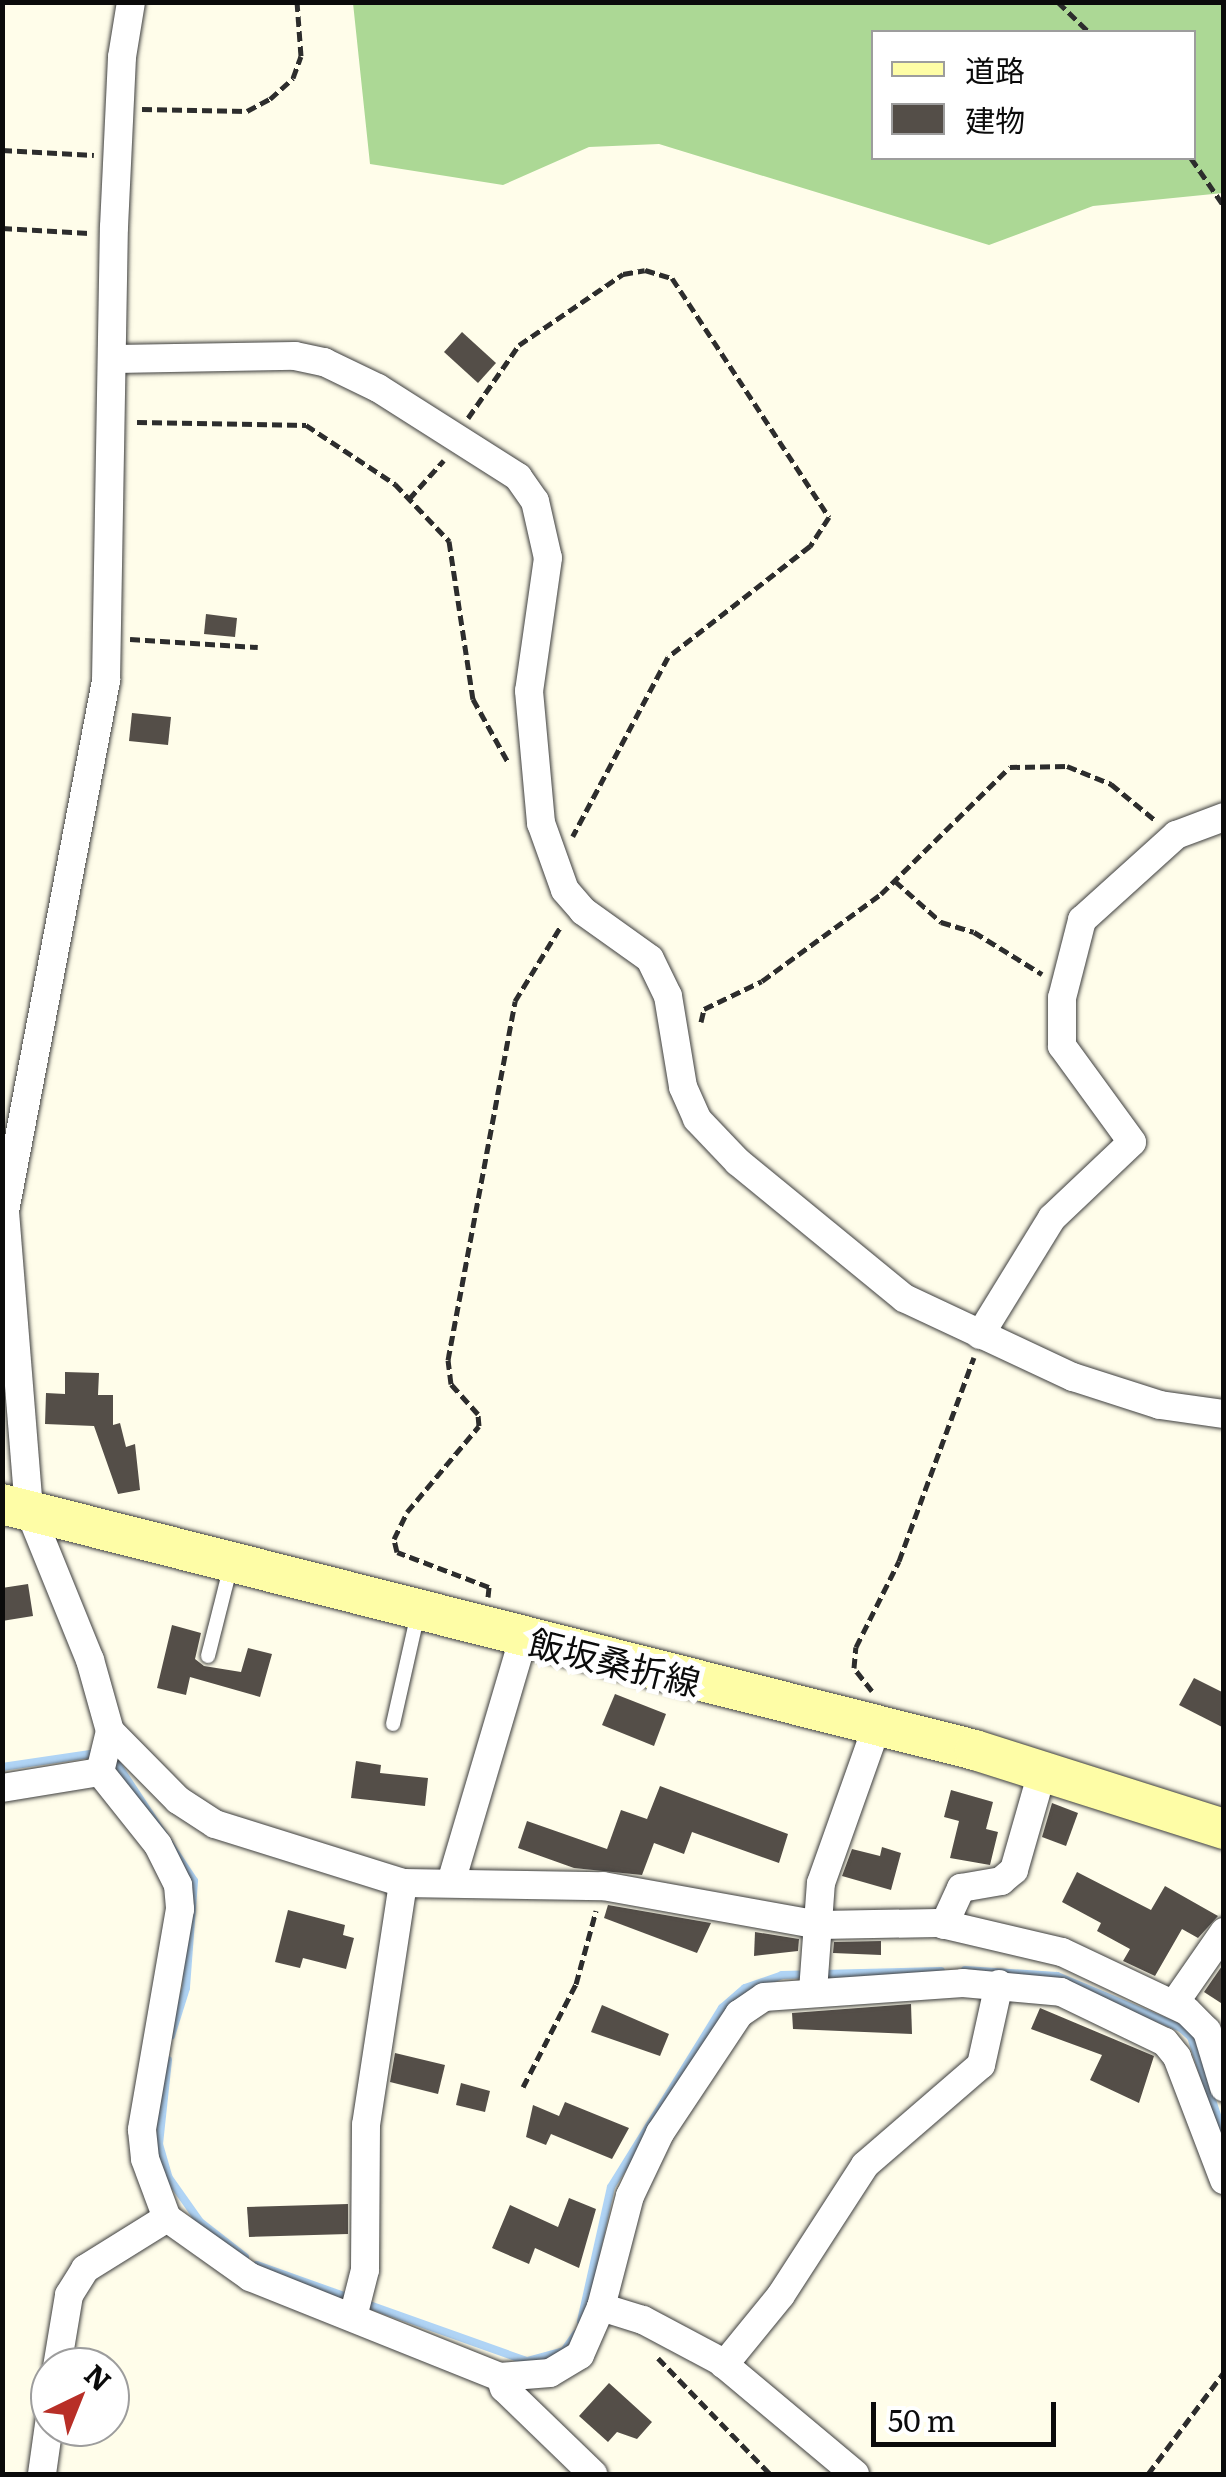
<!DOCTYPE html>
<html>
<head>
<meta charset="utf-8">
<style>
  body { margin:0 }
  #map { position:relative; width:1226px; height:2477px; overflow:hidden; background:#fffdea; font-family:Literata,"Noto Sans JP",serif }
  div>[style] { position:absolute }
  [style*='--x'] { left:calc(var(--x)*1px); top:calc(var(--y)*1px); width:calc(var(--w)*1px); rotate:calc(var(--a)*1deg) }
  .forest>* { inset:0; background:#acd895 }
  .stream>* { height:8px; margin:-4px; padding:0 4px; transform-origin:4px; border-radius:4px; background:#b0d4f5 }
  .building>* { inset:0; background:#544e48 }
  .path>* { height:5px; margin-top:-2.5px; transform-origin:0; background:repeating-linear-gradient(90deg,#2d2d2d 0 10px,transparent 0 15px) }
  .roads { filter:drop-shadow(0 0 2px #3e3e3e) drop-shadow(0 0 2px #3e3e3e) }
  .lane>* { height:14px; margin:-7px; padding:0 7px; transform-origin:7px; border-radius:7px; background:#fff }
  .street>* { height:28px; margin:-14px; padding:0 14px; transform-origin:14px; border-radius:14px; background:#fff }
  .secondary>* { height:40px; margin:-20px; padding:0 20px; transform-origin:20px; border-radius:20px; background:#fefda6 }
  span { translate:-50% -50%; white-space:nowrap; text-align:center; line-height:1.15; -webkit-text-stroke:10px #fff; paint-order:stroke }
  .street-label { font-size:35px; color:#0b0b0b }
  .frame { position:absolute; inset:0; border:5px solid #0b0b0b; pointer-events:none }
  .legend { position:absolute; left:871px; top:30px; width:325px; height:130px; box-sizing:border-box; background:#fff; border:2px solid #9d9d9d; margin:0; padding:12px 18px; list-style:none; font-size:30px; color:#0b0b0b }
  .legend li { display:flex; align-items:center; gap:20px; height:50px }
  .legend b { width:50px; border:2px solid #9d9d9d }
  .north { position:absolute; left:30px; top:2347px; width:100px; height:100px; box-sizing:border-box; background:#fff; border:2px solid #9d9d9d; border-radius:50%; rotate:43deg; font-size:28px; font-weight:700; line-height:40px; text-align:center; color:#0b0b0b }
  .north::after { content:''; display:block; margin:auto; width:35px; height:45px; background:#b82f27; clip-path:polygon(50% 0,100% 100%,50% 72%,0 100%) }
  .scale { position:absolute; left:871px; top:2402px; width:185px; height:45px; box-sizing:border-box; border:5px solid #0b0b0b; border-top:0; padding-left:12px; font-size:30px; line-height:35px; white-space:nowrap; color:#0b0b0b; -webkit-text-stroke:8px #fff; paint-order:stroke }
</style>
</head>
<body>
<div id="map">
  <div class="forest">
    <i style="clip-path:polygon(evenodd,353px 3px,1223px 3px,1223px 193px,1093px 206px,989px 245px,659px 144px,589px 147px,503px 185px,370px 164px,353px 3px,874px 32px,1194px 32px,1194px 158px,874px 158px,874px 32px)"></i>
  </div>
  <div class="stream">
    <i style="--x:113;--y:1758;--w:147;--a:56.6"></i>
    <i style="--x:194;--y:1881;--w:107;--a:94.3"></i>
    <i style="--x:186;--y:1988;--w:50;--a:107.4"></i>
    <i style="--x:2;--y:1767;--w:96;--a:-8.4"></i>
    <i style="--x:965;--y:1970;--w:92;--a:3.7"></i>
    <i style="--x:1057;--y:1976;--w:134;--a:22.8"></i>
    <i style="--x:1181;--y:2028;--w:13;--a:42"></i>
    <i style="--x:1191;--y:2037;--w:104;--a:71.6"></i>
    <i style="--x:168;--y:2060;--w:84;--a:96.1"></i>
    <i style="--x:159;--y:2144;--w:35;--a:74"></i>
    <i style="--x:169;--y:2178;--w:54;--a:54.8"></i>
    <i style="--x:200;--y:2222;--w:57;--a:37.9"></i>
    <i style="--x:257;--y:2265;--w:287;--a:19.6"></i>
    <i style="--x:527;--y:2361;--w:38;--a:-15"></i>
    <i style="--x:564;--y:2351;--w:21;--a:-55"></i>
    <i style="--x:581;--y:2321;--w:137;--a:-77.4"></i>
    <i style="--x:611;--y:2187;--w:211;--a:-58.2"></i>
    <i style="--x:722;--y:2008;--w:30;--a:-41"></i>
    <i style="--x:745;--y:1988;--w:39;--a:-19"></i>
    <i style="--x:782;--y:1975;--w:159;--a:-1.4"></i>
  </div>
  <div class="building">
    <i style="clip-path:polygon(462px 332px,496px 363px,478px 383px,444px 352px)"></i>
    <i style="clip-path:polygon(206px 614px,237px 618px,235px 637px,204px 634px)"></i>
    <i style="clip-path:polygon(132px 713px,171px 717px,168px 745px,129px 741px)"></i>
    <i style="clip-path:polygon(65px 1372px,99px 1373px,98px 1395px,113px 1395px,113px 1425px,120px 1423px,126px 1447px,135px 1444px,140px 1490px,118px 1494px,94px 1426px,45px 1424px,46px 1393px,65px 1394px)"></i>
    <i style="clip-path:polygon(28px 1584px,33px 1616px,2px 1621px,2px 1588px)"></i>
    <i style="clip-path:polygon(172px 1625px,201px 1633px,195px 1659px,204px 1666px,241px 1672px,248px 1648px,272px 1654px,260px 1697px,190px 1677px,186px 1695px,157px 1688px)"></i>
    <i style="clip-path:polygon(1194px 1678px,1224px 1693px,1224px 1728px,1179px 1705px)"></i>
    <i style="clip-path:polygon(615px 1694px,666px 1714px,654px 1746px,602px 1725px)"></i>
    <i style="clip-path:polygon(356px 1761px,381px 1765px,380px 1773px,428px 1778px,425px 1806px,351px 1798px)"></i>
    <i style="clip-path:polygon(660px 1786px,788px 1834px,779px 1863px,692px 1832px,684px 1854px,654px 1843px,642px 1875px,574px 1868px,518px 1848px,527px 1821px,607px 1849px,621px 1810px,647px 1819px)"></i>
    <i style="clip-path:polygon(951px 1790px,993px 1802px,986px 1829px,998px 1832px,990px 1865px,950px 1858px,959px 1821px,944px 1817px)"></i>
    <i style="clip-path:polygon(1052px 1803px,1078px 1813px,1066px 1846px,1042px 1837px)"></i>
    <i style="clip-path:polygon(882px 1847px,901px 1853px,891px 1890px,842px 1876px,852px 1849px,880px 1856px)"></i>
    <i style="clip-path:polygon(1077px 1872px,1151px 1910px,1165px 1886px,1218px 1916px,1198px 1938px,1182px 1929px,1155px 1976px,1123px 1961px,1130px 1949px,1097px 1931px,1101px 1923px,1062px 1902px)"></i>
    <i style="clip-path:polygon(608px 1905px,711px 1923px,697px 1953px,604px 1918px)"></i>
    <i style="clip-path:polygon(288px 1910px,345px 1925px,343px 1935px,354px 1938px,346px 1969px,303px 1958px,300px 1968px,275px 1962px)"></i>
    <i style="clip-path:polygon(755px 1932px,799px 1939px,798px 1951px,754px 1956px)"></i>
    <i style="clip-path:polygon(881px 1941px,881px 1955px,833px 1953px,834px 1942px)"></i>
    <i style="clip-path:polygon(1224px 1963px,1224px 2005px,1204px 1992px)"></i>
    <i style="clip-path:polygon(911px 2004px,912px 2034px,793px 2029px,792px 2013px)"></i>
    <i style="clip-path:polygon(602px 2005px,669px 2034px,660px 2056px,591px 2032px)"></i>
    <i style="clip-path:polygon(1040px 2008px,1154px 2056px,1139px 2103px,1090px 2080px,1102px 2055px,1031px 2029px)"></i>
    <i style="clip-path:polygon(395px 2053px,445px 2065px,438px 2094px,390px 2082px)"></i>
    <i style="clip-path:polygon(461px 2083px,490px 2091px,485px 2112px,456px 2105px)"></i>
    <i style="clip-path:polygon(565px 2102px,629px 2128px,612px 2159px,551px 2134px,546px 2145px,526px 2137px,533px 2105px,559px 2116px)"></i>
    <i style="clip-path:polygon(569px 2198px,596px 2209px,579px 2268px,535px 2248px,529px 2264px,492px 2248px,510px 2205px,558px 2227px)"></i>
    <i style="clip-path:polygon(348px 2204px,348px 2234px,249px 2237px,247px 2207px)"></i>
    <i style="clip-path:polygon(609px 2383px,652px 2422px,637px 2439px,617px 2432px,608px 2442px,579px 2416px)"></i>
  </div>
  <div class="path">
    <i style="--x:1058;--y:2;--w:43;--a:44.1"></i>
    <i style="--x:142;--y:109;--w:105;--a:1.1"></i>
    <i style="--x:247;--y:111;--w:26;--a:-28"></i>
    <i style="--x:270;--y:99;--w:31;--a:-42"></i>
    <i style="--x:293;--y:78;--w:23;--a:-70"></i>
    <i style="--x:301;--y:56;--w:54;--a:-94.2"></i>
    <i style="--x:2;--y:150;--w:92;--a:3.1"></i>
    <i style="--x:1191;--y:158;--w:58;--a:55.5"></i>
    <i style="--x:2;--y:228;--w:87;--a:3.3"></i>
    <i style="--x:468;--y:418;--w:89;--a:-55.1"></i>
    <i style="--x:519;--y:345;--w:126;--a:-34.3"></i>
    <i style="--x:623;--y:274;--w:22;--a:-10"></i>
    <i style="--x:645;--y:270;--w:28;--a:17"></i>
    <i style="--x:672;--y:278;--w:286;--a:56.7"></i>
    <i style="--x:829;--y:517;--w:35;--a:123"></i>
    <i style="--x:810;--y:546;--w:180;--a:142"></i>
    <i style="--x:668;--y:657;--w:203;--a:118"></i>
    <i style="--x:137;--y:422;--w:169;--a:1"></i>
    <i style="--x:306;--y:425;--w:107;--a:33.5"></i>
    <i style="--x:395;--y:484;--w:79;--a:46.5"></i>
    <i style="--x:449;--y:541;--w:160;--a:81.4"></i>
    <i style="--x:473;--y:699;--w:74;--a:61"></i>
    <i style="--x:409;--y:499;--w:52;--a:-48.1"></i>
    <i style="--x:130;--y:639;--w:128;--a:3.6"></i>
    <i style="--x:895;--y:881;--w:62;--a:41.7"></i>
    <i style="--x:941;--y:922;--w:34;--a:17"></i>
    <i style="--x:974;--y:932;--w:80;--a:31.7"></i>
    <i style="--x:701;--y:1022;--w:13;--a:-77"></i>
    <i style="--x:704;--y:1009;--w:64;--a:-25.8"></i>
    <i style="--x:762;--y:981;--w:147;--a:-36.2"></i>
    <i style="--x:881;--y:894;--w:181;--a:-44.6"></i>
    <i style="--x:1010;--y:767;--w:57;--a:-1"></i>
    <i style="--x:1067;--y:766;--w:48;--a:22.2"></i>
    <i style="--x:1111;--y:784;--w:57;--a:39.3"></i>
    <i style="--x:488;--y:1597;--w:10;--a:-84"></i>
    <i style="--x:489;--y:1587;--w:98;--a:-159.2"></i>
    <i style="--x:397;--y:1552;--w:13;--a:-103"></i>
    <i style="--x:394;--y:1539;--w:30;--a:-64"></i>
    <i style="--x:407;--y:1512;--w:112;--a:-50.1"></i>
    <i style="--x:479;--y:1426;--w:12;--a:-95"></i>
    <i style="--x:478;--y:1414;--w:40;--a:-132"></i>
    <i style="--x:451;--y:1384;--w:24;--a:-97"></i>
    <i style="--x:448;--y:1360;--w:365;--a:-79.4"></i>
    <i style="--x:515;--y:1001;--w:88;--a:-58.5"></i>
    <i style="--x:872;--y:1691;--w:29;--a:-128"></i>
    <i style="--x:854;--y:1668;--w:21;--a:-85"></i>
    <i style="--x:856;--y:1647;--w:96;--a:-63.4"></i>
    <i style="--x:899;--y:1561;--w:217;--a:-69.8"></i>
    <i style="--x:523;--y:2087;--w:116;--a:-62.8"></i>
    <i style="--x:576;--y:1984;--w:76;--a:-74.7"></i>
    <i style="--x:658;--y:2358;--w:161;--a:46"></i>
    <i style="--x:1148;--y:2474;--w:127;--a:-53.3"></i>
  </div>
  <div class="roads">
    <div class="lane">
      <i style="--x:208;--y:1656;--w:94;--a:-75.8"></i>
      <i style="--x:393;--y:1724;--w:114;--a:-77.3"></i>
    </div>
    <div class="street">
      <i style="--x:116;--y:359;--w:179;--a:-1"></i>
      <i style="--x:295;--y:356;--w:30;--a:12"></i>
      <i style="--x:324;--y:362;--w:60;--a:25.7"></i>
      <i style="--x:378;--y:388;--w:166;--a:32.4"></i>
      <i style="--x:518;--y:477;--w:29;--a:55"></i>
      <i style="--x:535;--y:501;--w:58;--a:77.2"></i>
      <i style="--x:548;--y:558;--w:134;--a:98.1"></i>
      <i style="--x:529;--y:691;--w:133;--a:84.8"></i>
      <i style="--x:541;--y:823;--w:71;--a:70.3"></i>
      <i style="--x:565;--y:890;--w:28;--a:49"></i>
      <i style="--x:583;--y:911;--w:82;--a:35.6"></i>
      <i style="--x:650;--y:959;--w:41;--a:64.1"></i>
      <i style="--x:668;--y:996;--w:92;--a:80.6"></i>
      <i style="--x:683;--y:1087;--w:35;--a:66"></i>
      <i style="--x:697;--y:1119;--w:59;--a:46.4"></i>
      <i style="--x:738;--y:1162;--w:215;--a:39.3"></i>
      <i style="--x:904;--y:1298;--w:187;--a:25.1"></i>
      <i style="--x:1073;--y:1377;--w:91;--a:17.8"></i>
      <i style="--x:1160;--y:1405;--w:65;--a:8"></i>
      <i style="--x:980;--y:1335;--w:137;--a:-58.4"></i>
      <i style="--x:1052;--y:1218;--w:110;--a:-43.5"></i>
      <i style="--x:1132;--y:1142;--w:119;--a:-126.1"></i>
      <i style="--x:1062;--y:1046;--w:48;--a:-90"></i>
      <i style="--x:1062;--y:998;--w:81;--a:-75.6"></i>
      <i style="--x:1082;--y:920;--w:127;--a:-42.1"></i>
      <i style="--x:1176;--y:835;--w:51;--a:-20.6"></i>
      <i style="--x:110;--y:1731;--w:97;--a:45.4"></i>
      <i style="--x:178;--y:1800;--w:44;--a:33"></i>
      <i style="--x:215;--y:1824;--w:197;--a:17.4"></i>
      <i style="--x:403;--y:1883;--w:200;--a:0.9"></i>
      <i style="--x:603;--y:1886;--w:220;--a:10.2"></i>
      <i style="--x:820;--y:1925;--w:118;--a:-1"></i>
      <i style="--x:938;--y:1923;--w:127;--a:13.2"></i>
      <i style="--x:1062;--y:1952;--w:138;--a:25.3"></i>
      <i style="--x:1187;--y:2011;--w:28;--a:45"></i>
      <i style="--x:1207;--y:2031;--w:59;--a:73.1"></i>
      <i style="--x:100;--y:1772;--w:42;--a:-76.3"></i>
      <i style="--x:110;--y:1731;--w:74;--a:-105.7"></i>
      <i style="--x:90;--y:1660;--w:162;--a:-112.1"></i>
      <i style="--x:29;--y:1510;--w:300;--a:-94.6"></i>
      <i style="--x:5;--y:1211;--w:540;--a:-79.21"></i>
      <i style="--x:106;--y:681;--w:454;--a:-89"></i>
      <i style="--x:114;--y:227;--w:170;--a:-87.3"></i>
      <i style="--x:122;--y:57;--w:56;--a:-80.7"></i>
      <i style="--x:2;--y:1788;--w:99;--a:-9.3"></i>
      <i style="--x:100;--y:1772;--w:93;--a:51.5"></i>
      <i style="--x:158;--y:1845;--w:45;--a:63.4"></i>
      <i style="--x:178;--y:1885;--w:24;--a:85"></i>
      <i style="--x:180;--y:1909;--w:224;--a:99.8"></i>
      <i style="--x:142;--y:2130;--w:29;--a:84"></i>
      <i style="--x:145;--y:2159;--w:63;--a:69.6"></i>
      <i style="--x:167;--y:2218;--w:102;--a:35.4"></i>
      <i style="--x:250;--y:2277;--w:269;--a:21.8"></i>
      <i style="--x:500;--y:2377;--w:50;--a:-4.6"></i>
      <i style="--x:550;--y:2373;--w:35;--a:-31"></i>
      <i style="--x:580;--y:2355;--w:52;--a:-66.4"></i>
      <i style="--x:601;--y:2307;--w:115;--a:-75.4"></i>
      <i style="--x:630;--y:2196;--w:70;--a:-64.5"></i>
      <i style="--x:660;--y:2133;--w:143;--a:-56.4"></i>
      <i style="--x:739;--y:2014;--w:30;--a:-34"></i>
      <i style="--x:764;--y:1997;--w:199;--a:-4"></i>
      <i style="--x:963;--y:1983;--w:98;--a:5.2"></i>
      <i style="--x:1061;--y:1992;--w:115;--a:25.7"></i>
      <i style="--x:1165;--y:2042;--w:19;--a:51"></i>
      <i style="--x:1177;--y:2057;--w:132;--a:69.1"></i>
      <i style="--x:452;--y:1879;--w:250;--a:-73.5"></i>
      <i style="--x:944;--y:1925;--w:41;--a:-65.3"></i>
      <i style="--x:961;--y:1888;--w:41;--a:-9.9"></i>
      <i style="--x:1001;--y:1881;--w:17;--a:-40"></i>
      <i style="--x:1014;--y:1870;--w:105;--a:-74"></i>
      <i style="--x:813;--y:1991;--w:108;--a:-85.8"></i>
      <i style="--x:821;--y:1883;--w:167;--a:-70.4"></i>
      <i style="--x:1174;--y:2004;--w:88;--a:-55.2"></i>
      <i style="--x:601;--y:2307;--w:44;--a:17.2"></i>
      <i style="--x:643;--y:2320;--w:87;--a:28"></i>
      <i style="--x:720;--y:2361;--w:176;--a:39.9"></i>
      <i style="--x:353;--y:2317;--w:49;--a:-75.7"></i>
      <i style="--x:365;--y:2270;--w:145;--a:-89.6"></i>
      <i style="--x:366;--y:2125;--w:245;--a:-81.3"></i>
      <i style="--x:724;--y:2365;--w:90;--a:-50.8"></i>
      <i style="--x:781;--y:2295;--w:155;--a:-57.1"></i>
      <i style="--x:865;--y:2165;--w:153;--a:-40.8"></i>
      <i style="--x:981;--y:2065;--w:83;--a:-77.5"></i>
      <i style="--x:57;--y:2367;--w:73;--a:-80.5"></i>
      <i style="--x:69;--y:2295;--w:31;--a:-58"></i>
      <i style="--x:85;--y:2269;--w:97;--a:-31.9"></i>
      <i style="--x:500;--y:2377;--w:12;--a:70"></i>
      <i style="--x:504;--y:2388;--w:124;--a:44"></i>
      <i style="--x:42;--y:2474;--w:58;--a:-82"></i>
    </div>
    <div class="secondary">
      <i style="--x:2;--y:1504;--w:1004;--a:14.19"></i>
      <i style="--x:975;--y:1750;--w:261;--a:17.6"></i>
    </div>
  </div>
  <div class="street-label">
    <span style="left:615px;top:1661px;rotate:14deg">飯坂桑折線</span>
  </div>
  <div class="frame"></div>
  <ul class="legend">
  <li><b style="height:12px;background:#fefda6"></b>道路</li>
  <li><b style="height:28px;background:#544e48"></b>建物</li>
  </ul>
  <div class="north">N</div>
  <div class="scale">50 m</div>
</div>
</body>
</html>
